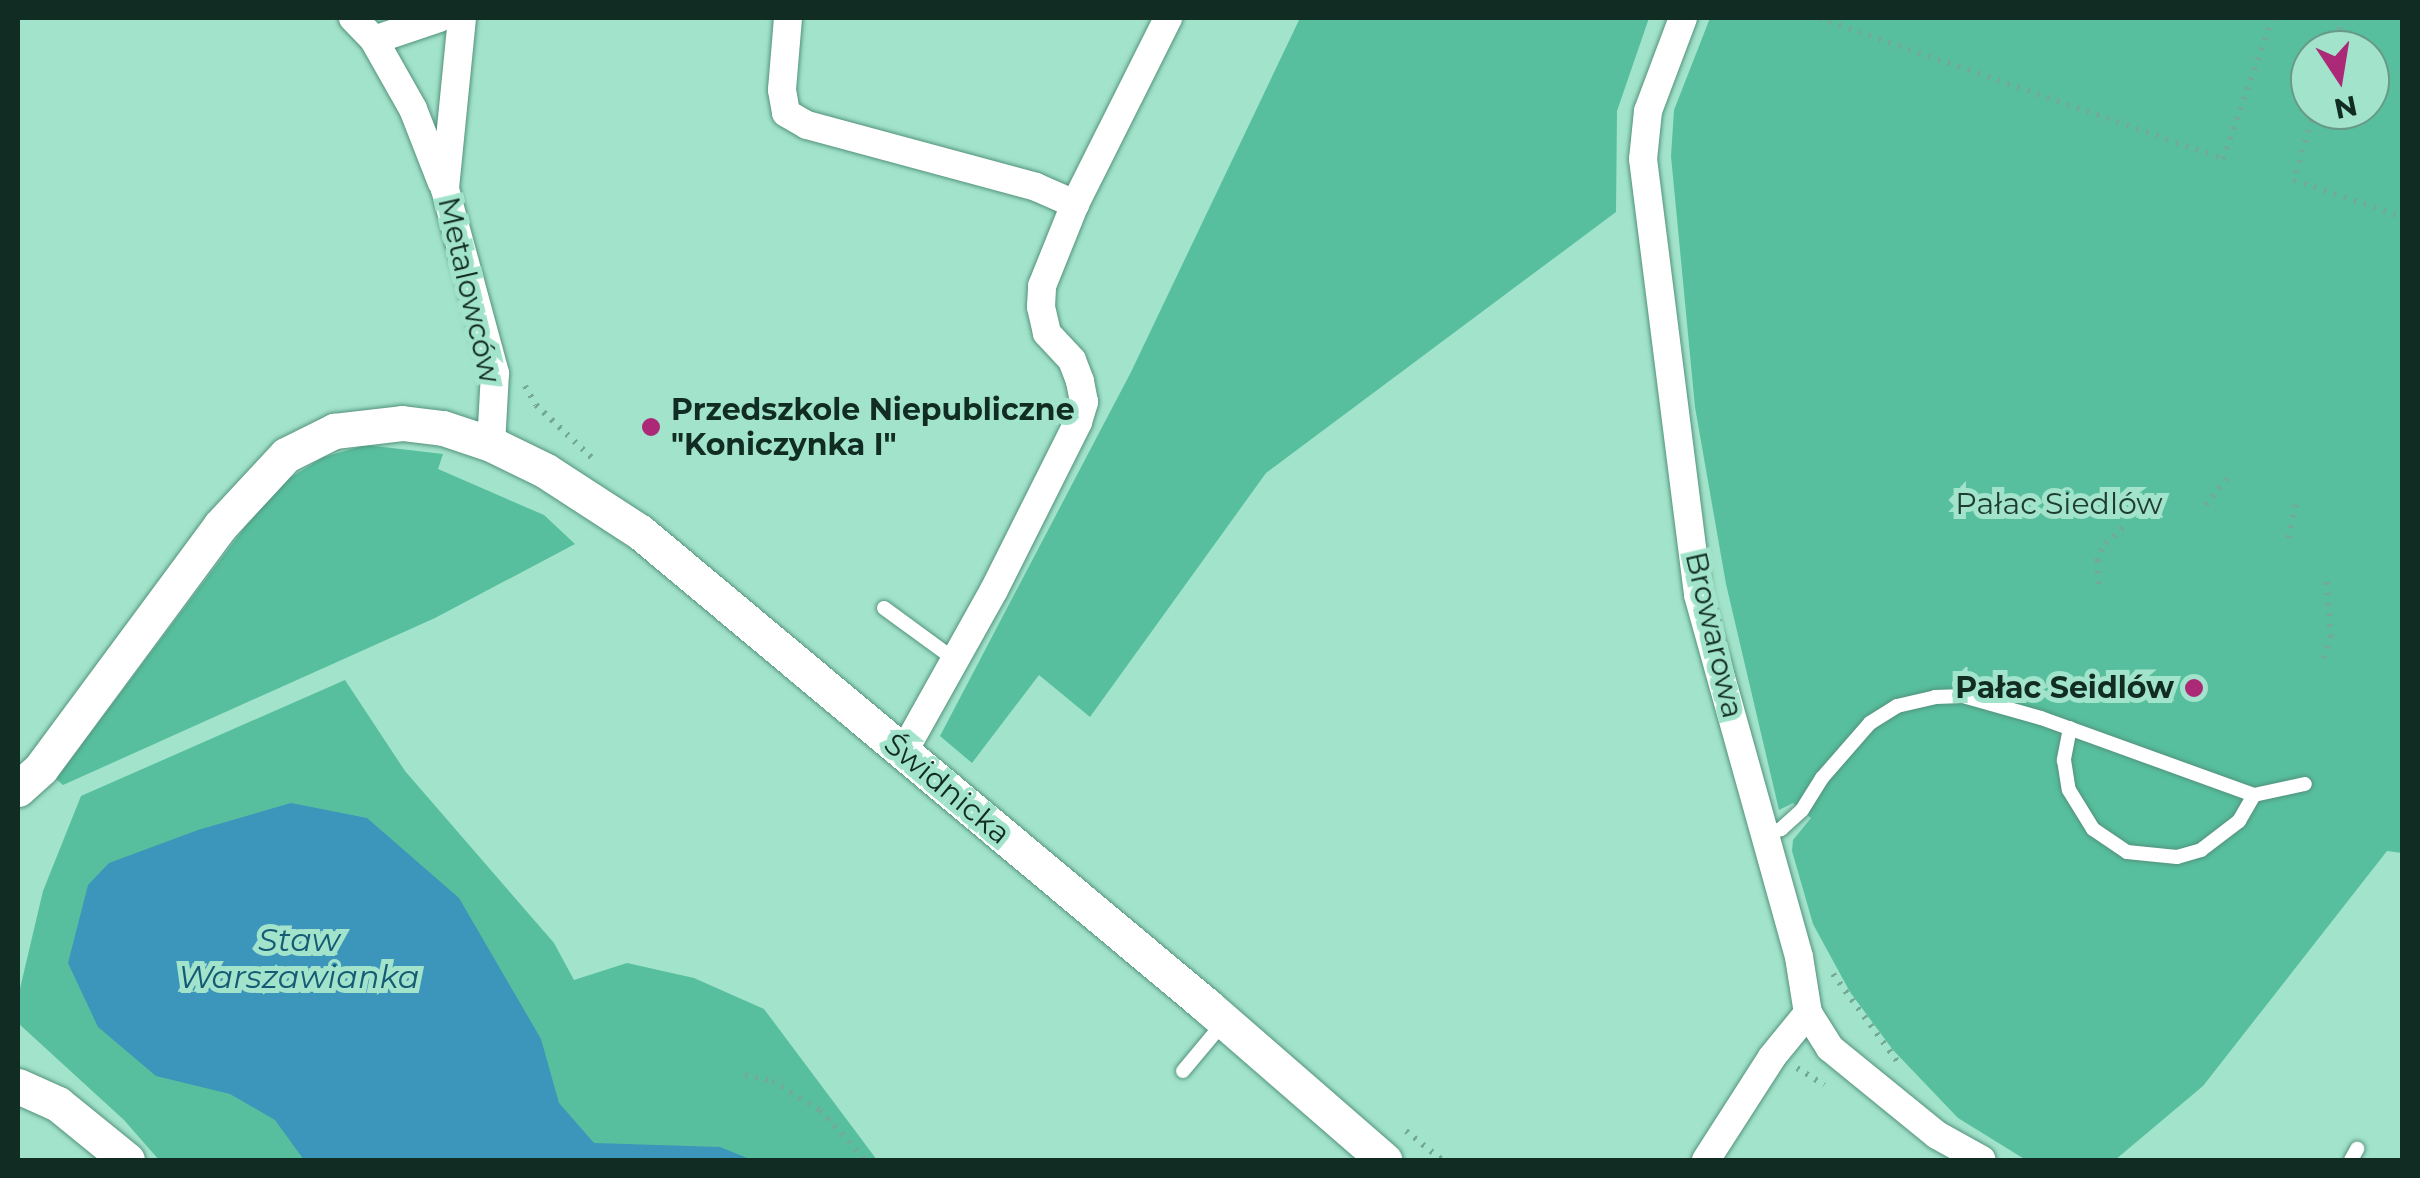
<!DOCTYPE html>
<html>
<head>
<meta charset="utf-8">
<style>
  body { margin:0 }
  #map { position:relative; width:2420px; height:1178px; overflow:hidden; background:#a2e3cb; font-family:Montserrat,sans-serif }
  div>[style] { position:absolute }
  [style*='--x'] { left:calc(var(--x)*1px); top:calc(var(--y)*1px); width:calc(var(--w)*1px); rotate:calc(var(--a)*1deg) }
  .green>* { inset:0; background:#57bf9e }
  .water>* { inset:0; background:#3c95ba }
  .path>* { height:6px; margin-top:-3px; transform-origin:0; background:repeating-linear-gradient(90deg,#74a996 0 2.5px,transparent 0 10.5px) }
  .roads { filter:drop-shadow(0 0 2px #53927c) drop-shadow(0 0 2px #53927c) }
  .service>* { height:14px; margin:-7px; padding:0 7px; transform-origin:7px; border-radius:7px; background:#fff }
  .minor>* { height:28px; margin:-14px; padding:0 14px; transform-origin:14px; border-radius:14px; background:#fff }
  .tertiary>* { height:35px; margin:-17.5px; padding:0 17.5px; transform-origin:17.5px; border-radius:17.5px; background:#fff }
  .dots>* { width:28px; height:28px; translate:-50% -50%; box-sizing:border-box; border:5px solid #a2e3cb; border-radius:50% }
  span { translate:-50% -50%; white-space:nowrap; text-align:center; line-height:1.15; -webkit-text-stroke:10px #a2e3cb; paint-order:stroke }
  .street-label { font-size:30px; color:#112c23 }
  .poi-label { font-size:30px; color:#112c23; font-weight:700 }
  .left { translate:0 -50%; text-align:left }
  .right { translate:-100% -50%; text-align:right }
  .park-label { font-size:30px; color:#1f3c32 }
  .water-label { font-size:32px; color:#155b76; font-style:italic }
  .frame { position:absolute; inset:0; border:20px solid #112c23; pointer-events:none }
  .north { position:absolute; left:2290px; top:30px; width:100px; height:100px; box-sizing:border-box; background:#a2e3cb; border:2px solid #689a88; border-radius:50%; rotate:168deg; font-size:28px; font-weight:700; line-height:40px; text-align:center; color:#112c23 }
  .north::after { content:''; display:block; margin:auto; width:35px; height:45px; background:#ab2976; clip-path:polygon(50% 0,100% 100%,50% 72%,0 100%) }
</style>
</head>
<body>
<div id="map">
  <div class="green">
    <i style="clip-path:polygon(1300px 18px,1649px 18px,1617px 111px,1616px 212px,1266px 473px,1090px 717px,1039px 675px,972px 763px,940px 736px,1131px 372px)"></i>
    <i style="clip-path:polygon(evenodd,1710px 18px,2402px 18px,2402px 853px,2387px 851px,2203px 1086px,2115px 1160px,2026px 1160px,1958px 1118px,1893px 1050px,1850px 992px,1813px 924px,1792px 851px,1793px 840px,1811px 818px,1793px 803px,1779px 810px,1726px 584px,1695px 407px,1671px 156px,1674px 110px,1710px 18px,2310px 50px,2370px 50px,2370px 110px,2310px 110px,2310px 50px)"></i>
    <i style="clip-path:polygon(366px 445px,443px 454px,438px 469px,544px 515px,575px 544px,435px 618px,63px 785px,56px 779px,251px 519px,288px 479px,324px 457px)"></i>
    <i style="clip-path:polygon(345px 680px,405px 771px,554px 943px,574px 980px,627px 963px,694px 978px,764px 1009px,877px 1160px,159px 1160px,124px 1120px,18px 1023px,18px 997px,43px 891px,81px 796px)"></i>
  </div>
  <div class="water">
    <i style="clip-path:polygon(291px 803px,367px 818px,459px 898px,541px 1039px,559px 1103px,594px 1143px,720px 1147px,752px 1160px,304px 1160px,275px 1120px,230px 1094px,156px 1076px,98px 1027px,68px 963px,88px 885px,109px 863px,198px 830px)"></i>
  </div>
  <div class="path">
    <i style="--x:1819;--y:18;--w:428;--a:19.2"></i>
    <i style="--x:2223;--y:159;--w:149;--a:-70.8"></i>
    <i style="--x:2333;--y:50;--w:34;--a:-73"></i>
    <i style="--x:2315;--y:110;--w:73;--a:106.7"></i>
    <i style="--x:2294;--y:180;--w:114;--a:18.9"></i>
    <i style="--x:525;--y:386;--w:22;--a:60"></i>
    <i style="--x:536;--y:405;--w:76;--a:43.4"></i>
    <i style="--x:2206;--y:505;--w:37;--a:-52"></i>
    <i style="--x:2288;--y:538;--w:37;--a:-77"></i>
    <i style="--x:2099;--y:584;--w:23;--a:-95"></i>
    <i style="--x:2097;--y:561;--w:20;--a:-66"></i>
    <i style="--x:2105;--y:543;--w:31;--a:-40"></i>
    <i style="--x:2323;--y:658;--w:22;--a:-69"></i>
    <i style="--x:2331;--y:637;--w:61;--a:-94.7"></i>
    <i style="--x:1833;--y:974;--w:108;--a:53.7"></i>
    <i style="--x:1797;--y:1068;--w:32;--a:32"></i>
    <i style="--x:745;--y:1075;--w:28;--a:13"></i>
    <i style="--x:772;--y:1081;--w:56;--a:31.1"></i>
    <i style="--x:820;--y:1110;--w:67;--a:48"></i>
    <i style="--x:1406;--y:1131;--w:46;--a:38.9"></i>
  </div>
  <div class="roads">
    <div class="service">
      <i style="--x:884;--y:608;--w:88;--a:36.2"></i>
      <i style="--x:2070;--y:728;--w:33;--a:101"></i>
      <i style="--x:2064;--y:760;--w:30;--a:81"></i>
      <i style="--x:2069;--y:790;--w:46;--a:58.4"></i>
      <i style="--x:2093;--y:829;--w:41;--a:34.1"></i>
      <i style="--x:2127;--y:852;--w:50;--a:5.7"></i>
      <i style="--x:2177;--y:857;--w:25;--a:-16"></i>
      <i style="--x:2201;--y:850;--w:48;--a:-37.3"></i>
      <i style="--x:2239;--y:821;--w:30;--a:-60"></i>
      <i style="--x:1765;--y:834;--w:17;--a:-17"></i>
      <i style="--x:1781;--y:829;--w:28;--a:-42"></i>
      <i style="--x:1802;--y:810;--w:38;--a:-58"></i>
      <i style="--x:1822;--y:778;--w:73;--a:-48.9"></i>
      <i style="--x:1870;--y:723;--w:32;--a:-32"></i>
      <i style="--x:1897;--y:706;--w:39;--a:-13"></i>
      <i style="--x:1935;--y:697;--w:28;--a:-2"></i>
      <i style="--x:1963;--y:696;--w:81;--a:15.8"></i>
      <i style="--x:2041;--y:718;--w:226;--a:19.9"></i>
      <i style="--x:2254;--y:795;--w:52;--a:-12.2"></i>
      <i style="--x:1183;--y:1071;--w:64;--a:-50.1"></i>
      <i style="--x:2351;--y:1160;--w:13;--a:-61"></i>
    </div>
    <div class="minor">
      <i style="--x:353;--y:18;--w:30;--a:46"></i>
      <i style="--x:374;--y:40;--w:79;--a:60.5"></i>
      <i style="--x:413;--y:109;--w:79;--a:68.6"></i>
      <i style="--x:462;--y:18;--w:172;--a:95.7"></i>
      <i style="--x:445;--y:189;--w:191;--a:74.8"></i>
      <i style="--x:495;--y:373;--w:71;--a:93.2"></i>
      <i style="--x:788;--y:18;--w:72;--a:94.8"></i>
      <i style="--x:782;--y:90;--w:23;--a:80"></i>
      <i style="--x:786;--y:113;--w:24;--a:30"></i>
      <i style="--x:807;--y:125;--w:237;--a:15.1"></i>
      <i style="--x:1036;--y:187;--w:43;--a:23.6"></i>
      <i style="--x:1683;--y:18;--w:99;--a:110.6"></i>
      <i style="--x:1648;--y:111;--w:48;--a:95.9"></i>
      <i style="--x:1643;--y:159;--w:439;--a:82.8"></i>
      <i style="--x:1698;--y:595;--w:376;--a:74.4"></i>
      <i style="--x:1799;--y:957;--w:57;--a:80.9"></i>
      <i style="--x:1808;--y:1013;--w:41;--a:57.8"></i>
      <i style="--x:1830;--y:1048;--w:138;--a:39.1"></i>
      <i style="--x:1937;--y:1135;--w:51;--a:29.1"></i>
      <i style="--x:374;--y:40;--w:69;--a:-18.7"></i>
      <i style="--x:904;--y:751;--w:184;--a:-60.8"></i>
      <i style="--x:994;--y:590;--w:188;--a:-63.4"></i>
      <i style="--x:1078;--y:422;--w:21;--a:-73"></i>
      <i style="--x:1084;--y:402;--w:21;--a:-101"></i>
      <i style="--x:1080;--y:381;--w:22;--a:-111"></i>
      <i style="--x:1072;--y:360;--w:37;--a:-133"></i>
      <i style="--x:1047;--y:333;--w:27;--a:-103"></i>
      <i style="--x:1041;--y:307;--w:21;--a:-87"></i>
      <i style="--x:1042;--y:286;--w:88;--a:-68.1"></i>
      <i style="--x:1075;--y:204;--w:208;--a:-63.4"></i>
      <i style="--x:1706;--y:1160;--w:122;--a:-57.3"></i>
      <i style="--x:1772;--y:1057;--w:57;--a:-50.7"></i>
    </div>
    <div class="tertiary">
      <i style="--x:18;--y:789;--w:31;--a:-42"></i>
      <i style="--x:41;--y:768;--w:301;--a:-53.5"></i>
      <i style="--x:220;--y:526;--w:97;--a:-47.1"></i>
      <i style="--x:286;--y:455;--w:54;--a:-26.6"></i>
      <i style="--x:334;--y:431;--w:68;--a:-6.7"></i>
      <i style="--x:402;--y:423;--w:41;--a:7"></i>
      <i style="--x:443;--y:428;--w:51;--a:18.4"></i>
      <i style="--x:491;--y:444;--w:61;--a:26.1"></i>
      <i style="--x:546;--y:471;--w:112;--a:33"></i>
      <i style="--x:640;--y:532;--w:739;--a:39.89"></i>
      <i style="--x:1207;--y:1006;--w:235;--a:41"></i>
      <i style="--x:18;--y:1086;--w:44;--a:24.2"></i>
      <i style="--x:58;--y:1104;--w:89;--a:39.1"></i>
    </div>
  </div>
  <div class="dots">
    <i style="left:651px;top:427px;background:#ab2976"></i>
    <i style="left:2194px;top:688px;background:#ab2976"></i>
  </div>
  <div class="street-label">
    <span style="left:469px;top:290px;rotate:77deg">Metalowców</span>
    <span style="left:1714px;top:635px;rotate:77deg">Browarowa</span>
    <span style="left:947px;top:789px;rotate:40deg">Świdnicka</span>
  </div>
  <div class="poi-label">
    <span class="left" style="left:671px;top:427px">Przedszkole Niepubliczne<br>"Koniczynka I"</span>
    <span class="right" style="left:2174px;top:688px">Pałac Seidlów</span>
  </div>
  <div class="park-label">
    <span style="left:2059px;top:504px">Pałac Siedlów</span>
  </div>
  <div class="water-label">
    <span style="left:299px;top:959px">Staw<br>Warszawianka</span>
  </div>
  <div class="frame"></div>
  <div class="north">N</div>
</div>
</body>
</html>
